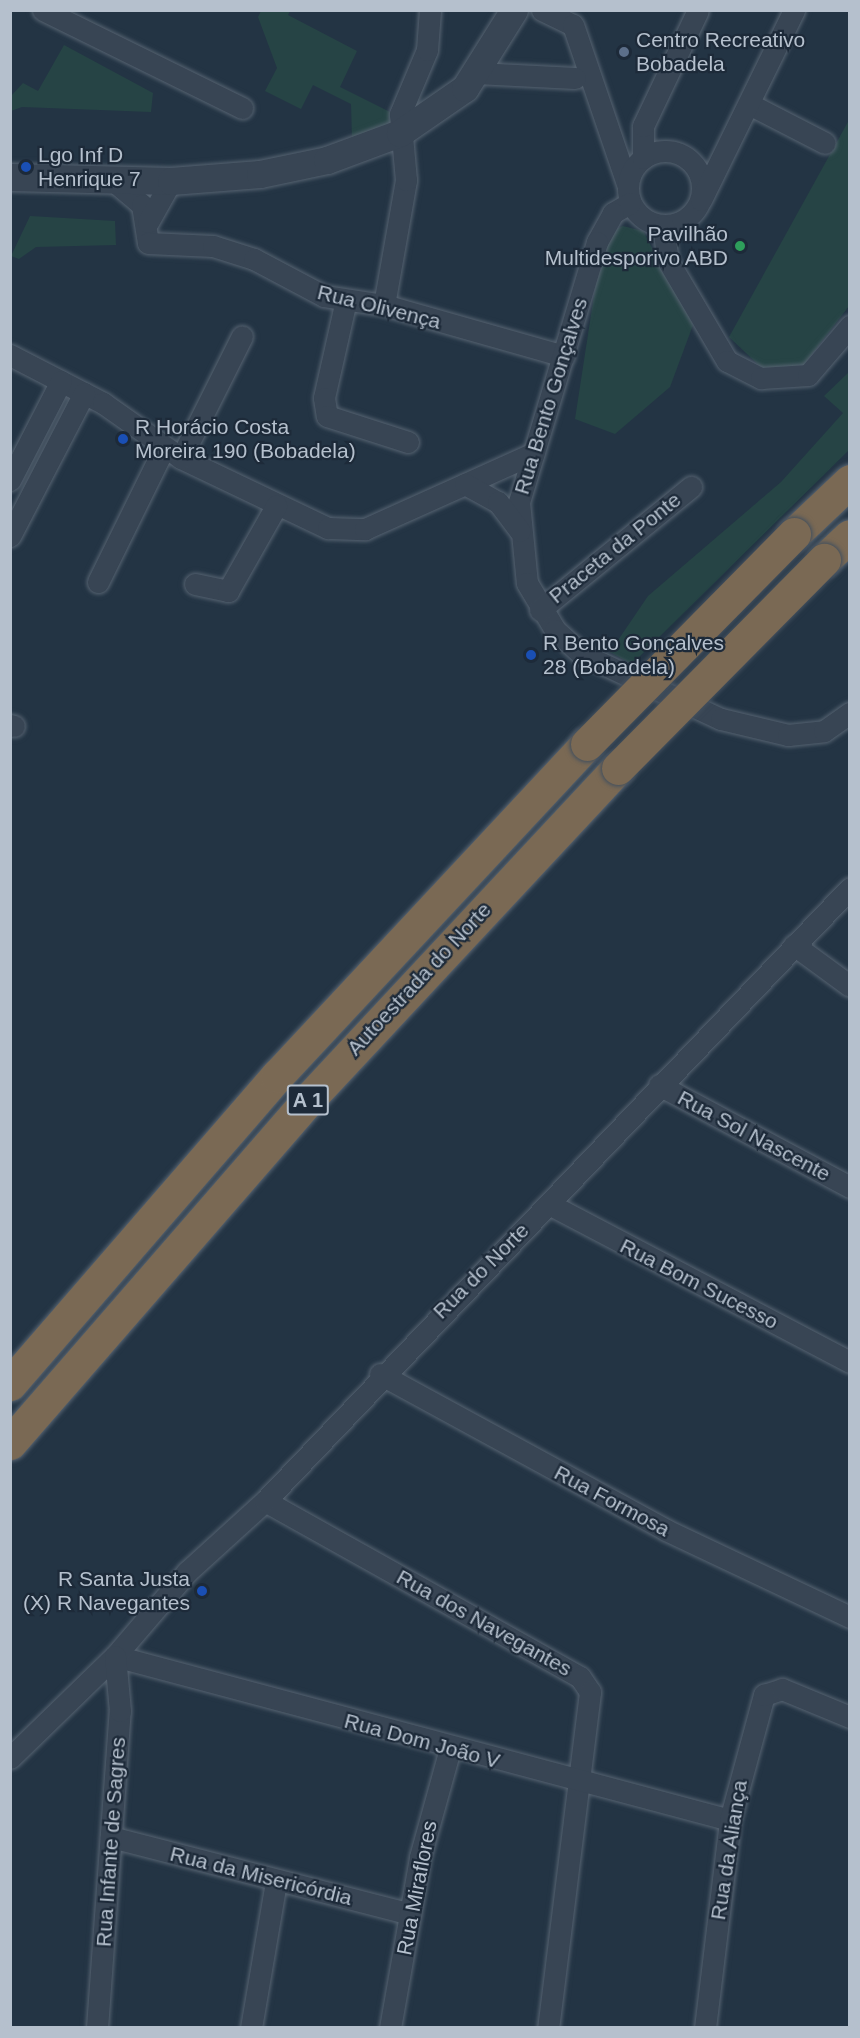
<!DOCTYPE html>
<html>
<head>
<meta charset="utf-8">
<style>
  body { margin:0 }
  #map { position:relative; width:860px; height:2038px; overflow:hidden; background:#233444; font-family:Helvetica,sans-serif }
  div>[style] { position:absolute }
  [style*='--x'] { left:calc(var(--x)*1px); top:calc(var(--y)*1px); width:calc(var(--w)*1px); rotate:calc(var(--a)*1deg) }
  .green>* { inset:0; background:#264445 }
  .roads { filter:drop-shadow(0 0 2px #566371) drop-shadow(0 0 2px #566371) }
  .minor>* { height:21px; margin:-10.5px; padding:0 10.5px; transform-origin:10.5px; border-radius:10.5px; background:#384554 }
  .minor>.ring { margin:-10.5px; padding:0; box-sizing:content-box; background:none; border:21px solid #384554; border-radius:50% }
  .tertiary>* { height:27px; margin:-13.5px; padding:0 13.5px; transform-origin:13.5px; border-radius:13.5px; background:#384554 }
  .motorway>* { height:33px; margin:-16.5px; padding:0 16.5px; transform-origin:16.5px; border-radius:16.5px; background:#7a6954 }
  .bridges { filter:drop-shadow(0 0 2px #43505e) drop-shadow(0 0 2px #43505e) }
  .motorway-bridge>* { height:33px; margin:-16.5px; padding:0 16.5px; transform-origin:16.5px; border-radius:16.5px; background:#7a6954 }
  .dots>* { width:16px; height:16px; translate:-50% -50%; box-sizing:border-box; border:3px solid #1d2a39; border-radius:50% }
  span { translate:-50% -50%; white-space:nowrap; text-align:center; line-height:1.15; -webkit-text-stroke:4.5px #1d2a39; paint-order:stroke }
  .shield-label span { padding:2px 4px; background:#1d2a39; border:2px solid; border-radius:4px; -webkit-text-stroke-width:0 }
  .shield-label { font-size:20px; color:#b5c0cd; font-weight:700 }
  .poi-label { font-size:21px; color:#b5c0cd }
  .left { translate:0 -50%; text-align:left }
  .right { translate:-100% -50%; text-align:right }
  .street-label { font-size:21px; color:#b5c0cd }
  .frame { position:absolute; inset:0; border:12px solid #b5c0cd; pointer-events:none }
</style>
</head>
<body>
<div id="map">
  <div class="green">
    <i style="clip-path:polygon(261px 11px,290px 11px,288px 15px,357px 51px,340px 87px,392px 113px,391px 126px,352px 139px,351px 104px,313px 85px,301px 109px,265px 91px,277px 68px,258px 17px)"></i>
    <i style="clip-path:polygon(64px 45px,153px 93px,151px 112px,22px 107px,11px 111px,11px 96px,23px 83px,38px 91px)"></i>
    <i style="clip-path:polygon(849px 120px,849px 306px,799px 371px,765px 371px,729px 337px)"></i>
    <i style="clip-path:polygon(30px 216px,115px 221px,116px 245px,36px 247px,19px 259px,11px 256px)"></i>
    <i style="clip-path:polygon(623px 226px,643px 231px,693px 325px,670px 387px,615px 434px,575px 419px,599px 263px,613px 230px)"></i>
    <i style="clip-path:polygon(849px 372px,849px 450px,632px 664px,610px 652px,648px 596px,781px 482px,843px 413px,824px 396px)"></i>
  </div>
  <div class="roads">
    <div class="minor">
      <i style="--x:43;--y:10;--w:222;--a:26.2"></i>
      <i style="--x:542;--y:10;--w:34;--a:26"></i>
      <i style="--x:573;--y:25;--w:168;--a:71.2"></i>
      <i style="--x:476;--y:73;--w:99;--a:2.9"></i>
      <i style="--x:749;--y:104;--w:85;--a:27.2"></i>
      <i class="ring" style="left:628px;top:151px;width:53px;height:53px"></i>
      <i style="--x:643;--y:158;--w:32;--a:-90"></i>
      <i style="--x:643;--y:126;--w:128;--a:-64.6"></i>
      <i style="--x:116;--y:183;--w:34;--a:40"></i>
      <i style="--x:142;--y:205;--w:38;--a:81"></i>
      <i style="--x:148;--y:243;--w:65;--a:2.6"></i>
      <i style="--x:213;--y:246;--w:43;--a:17.6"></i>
      <i style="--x:254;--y:259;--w:79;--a:27.9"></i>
      <i style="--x:324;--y:296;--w:61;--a:8.5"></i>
      <i style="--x:384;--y:305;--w:187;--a:15.8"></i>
      <i style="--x:701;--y:200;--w:212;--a:-63.9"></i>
      <i style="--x:630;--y:203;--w:20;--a:150"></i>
      <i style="--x:613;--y:213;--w:33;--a:119"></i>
      <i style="--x:597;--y:242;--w:271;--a:106.7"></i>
      <i style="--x:519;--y:502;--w:81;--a:84.4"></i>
      <i style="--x:527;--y:583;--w:55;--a:59.2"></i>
      <i style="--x:555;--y:630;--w:36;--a:42"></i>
      <i style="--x:582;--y:654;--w:153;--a:25.1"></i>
      <i style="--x:721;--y:719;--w:69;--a:13.4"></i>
      <i style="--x:788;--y:735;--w:36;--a:-6"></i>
      <i style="--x:824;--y:731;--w:32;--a:-35"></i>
      <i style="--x:148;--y:222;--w:47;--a:-60.7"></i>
      <i style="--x:663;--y:226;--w:35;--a:82"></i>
      <i style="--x:668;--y:261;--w:116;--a:59.5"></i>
      <i style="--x:727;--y:361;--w:38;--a:27"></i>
      <i style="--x:761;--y:378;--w:47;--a:-3.7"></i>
      <i style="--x:808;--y:375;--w:65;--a:-49.4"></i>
      <i style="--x:346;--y:300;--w:100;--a:102.7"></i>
      <i style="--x:324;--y:398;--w:18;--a:81"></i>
      <i style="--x:327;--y:416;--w:85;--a:17.8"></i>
      <i style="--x:384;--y:305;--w:127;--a:-80"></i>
      <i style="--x:406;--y:180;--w:66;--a:-95.2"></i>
      <i style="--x:400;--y:114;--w:69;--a:-67.1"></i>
      <i style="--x:427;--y:50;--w:40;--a:-85.7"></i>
      <i style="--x:10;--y:355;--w:105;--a:27.3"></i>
      <i style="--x:103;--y:403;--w:95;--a:35.2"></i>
      <i style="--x:181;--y:458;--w:163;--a:25.5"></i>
      <i style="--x:328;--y:528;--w:37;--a:2"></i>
      <i style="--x:365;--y:529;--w:185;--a:-24.2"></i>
      <i style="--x:181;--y:458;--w:136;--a:-63.4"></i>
      <i style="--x:10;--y:480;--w:111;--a:-62.7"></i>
      <i style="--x:465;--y:484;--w:38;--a:29"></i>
      <i style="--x:498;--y:502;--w:36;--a:53"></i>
      <i style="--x:10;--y:536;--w:161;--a:-62.6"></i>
      <i style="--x:98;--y:582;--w:149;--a:-63.8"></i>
      <i style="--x:195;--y:584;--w:34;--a:12"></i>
      <i style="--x:228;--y:591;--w:98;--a:-60.5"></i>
      <i style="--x:540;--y:610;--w:195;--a:-39.2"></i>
      <i style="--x:10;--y:725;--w:4;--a:14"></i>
      <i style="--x:794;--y:945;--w:69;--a:36.2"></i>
      <i style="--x:659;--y:1085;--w:217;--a:28.1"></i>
      <i style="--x:549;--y:1204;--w:340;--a:27.7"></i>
      <i style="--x:380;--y:1374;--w:326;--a:28.6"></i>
      <i style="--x:666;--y:1530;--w:204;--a:25.3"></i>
      <i style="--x:265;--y:1501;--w:361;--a:29.2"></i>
      <i style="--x:580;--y:1677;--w:18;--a:56"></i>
      <i style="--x:590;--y:1692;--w:339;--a:97.1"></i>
      <i style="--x:115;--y:1656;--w:636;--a:14.93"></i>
      <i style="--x:10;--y:1758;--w:146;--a:-44.2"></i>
      <i style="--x:115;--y:1656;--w:111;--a:-49.4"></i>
      <i style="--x:187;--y:1572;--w:105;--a:-42.3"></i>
      <i style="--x:265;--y:1501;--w:847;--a:-46.34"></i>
      <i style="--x:111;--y:1837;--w:309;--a:14.4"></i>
      <i style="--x:97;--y:2028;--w:318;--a:-85.9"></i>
      <i style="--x:120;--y:1711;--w:55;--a:-95.2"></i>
      <i style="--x:251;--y:2028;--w:149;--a:-80.3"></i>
      <i style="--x:390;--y:2028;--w:174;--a:-80"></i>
      <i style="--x:420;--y:1857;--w:112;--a:-74.5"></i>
      <i style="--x:705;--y:2028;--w:209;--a:-83.1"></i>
      <i style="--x:730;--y:1820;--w:130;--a:-74.8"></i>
      <i style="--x:764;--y:1695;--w:19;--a:-18"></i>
      <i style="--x:782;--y:1689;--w:74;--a:22.4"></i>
    </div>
    <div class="tertiary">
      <i style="--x:10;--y:177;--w:161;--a:1.4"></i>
      <i style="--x:171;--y:181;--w:89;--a:-4.5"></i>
      <i style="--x:260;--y:174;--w:68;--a:-11.8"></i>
      <i style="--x:327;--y:160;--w:78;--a:-20.3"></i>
      <i style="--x:400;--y:133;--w:79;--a:-34.7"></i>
      <i style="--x:465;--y:88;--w:92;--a:-57.9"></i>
    </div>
    <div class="motorway">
      <i style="--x:794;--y:534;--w:77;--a:-43.4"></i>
      <i style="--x:824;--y:560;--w:35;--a:-43"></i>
      <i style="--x:10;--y:1384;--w:408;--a:-49.1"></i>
      <i style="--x:277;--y:1076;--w:454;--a:-47"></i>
      <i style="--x:10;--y:1443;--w:454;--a:-49"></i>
      <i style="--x:308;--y:1100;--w:454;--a:-47"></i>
    </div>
  </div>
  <div class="bridges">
    <div class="motorway-bridge">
      <i style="--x:587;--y:744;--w:295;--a:-45.4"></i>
      <i style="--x:618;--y:768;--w:293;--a:-45.3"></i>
    </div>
  </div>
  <div class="dots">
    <i style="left:624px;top:52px;background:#5c6f8a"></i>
    <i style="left:26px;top:167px;background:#1a4fb4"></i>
    <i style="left:740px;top:246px;background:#2e9e5b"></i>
    <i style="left:123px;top:439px;background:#1a4fb4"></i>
    <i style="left:531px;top:655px;background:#1a4fb4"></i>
    <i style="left:202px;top:1591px;background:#1a4fb4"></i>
  </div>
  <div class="shield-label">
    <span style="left:308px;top:1100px">A 1</span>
  </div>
  <div class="poi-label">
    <span class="left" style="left:636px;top:52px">Centro Recreativo<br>Bobadela</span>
    <span class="left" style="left:38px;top:167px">Lgo Inf D<br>Henrique 7</span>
    <span class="right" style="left:728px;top:246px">Pavilhão<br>Multidesporivo ABD</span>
    <span class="left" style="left:135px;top:439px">R Horácio Costa<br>Moreira 190 (Bobadela)</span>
    <span class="left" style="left:543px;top:655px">R Bento Gonçalves<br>28 (Bobadela)</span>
    <span class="right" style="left:190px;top:1591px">R Santa Justa<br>(X) R Navegantes</span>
  </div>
  <div class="street-label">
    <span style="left:379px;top:307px;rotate:14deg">Rua Olivença</span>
    <span style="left:551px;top:396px;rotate:-73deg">Rua Bento Gonçalves</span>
    <span style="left:615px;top:548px;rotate:-39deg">Praceta da Ponte</span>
    <span style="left:419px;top:979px;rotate:-47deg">Autoestrada do Norte</span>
    <span style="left:754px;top:1136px;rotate:28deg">Rua Sol Nascente</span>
    <span style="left:481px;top:1271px;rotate:-45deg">Rua do Norte</span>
    <span style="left:699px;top:1284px;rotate:27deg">Rua Bom Sucesso</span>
    <span style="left:612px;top:1501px;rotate:28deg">Rua Formosa</span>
    <span style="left:484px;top:1623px;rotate:29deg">Rua dos Navegantes</span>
    <span style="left:422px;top:1741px;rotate:15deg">Rua Dom João V</span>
    <span style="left:111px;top:1842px;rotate:-86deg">Rua Infante de Sagres</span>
    <span style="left:729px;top:1850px;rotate:-81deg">Rua da Aliança</span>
    <span style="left:261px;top:1876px;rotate:14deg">Rua da Misericórdia</span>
    <span style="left:417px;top:1888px;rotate:-79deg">Rua Miraflores</span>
  </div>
  <div class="frame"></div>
</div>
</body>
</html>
